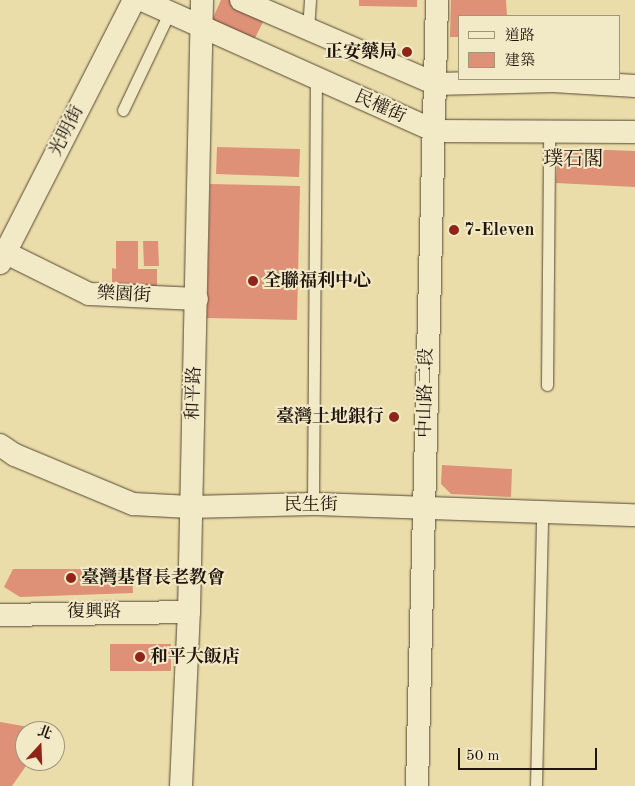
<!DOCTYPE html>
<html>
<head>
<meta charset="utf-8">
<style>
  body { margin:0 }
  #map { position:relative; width:635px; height:786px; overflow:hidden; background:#ebdda9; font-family:"Old Standard TT","Noto Serif TC",serif }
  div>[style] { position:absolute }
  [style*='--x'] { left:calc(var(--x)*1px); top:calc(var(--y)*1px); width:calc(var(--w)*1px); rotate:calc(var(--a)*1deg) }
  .building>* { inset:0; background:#de9177 }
  .roads { filter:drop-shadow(0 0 1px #544835) drop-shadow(0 0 1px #544835) }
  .service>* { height:11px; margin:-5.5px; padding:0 5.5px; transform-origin:5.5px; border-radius:5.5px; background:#f2e9c7 }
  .minor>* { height:22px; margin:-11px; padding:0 11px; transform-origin:11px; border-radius:11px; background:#f2e9c7 }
  .dots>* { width:14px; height:14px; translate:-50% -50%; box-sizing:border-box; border:2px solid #f2e9c7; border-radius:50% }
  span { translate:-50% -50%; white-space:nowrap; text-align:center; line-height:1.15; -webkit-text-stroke:4px #f2e9c7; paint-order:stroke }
  .poi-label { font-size:18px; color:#21160e; font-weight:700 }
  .right { translate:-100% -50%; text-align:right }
  .left { translate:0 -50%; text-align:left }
  .street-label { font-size:18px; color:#21160e }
  .quarter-label { font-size:20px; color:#21160e }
  .legend { position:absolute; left:458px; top:15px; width:162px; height:65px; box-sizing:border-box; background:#f2e9c7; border:1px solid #9e957d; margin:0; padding:6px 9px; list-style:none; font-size:15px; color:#21160e }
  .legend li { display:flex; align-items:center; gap:10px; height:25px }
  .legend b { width:25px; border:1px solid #9e957d }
  .north { position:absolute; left:15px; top:721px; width:50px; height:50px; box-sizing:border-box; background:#f2e9c7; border:1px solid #9e957d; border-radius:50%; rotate:20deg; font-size:14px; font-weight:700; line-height:20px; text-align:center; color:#21160e }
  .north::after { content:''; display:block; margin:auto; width:18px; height:22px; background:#8f2418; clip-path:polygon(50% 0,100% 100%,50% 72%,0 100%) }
  .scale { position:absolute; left:458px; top:748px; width:139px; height:22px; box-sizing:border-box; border:2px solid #21160e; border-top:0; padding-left:6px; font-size:15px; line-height:18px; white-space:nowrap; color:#21160e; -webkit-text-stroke:4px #f2e9c7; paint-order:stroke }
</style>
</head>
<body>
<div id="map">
  <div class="building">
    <i style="clip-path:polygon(221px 0,232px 0,266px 16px,254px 40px,212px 20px)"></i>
    <i style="clip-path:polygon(359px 0,417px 0,417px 7px,359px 6px)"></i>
    <i style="clip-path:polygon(451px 0,506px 0,507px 16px,459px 16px,459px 37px,450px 37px)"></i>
    <i style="clip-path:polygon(217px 147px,300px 149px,299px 177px,216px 174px)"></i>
    <i style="clip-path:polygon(558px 148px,635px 151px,635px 187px,556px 183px)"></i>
    <i style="clip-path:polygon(210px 184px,300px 186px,297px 320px,207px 318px)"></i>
    <i style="clip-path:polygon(116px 241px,138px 241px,138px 269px,157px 269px,157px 286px,112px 286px,112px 268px,116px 269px)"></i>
    <i style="clip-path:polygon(143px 241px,158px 241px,159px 266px,144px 266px)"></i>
    <i style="clip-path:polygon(442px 465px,512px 469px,511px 497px,451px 494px,441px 484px)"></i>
    <i style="clip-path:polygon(13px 569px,132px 569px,133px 593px,20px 597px,4px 587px)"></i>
    <i style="clip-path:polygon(110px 644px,171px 644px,171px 671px,110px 671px)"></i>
    <i style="clip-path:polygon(0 722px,41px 729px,25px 731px,25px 761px,35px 761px,35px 765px,28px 763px,12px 786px,0 786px)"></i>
  </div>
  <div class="roads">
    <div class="service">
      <i style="--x:308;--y:29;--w:29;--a:-86"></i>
      <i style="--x:123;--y:110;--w:107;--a:-64.6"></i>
      <i style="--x:547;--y:385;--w:252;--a:-89.5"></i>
      <i style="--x:313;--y:504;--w:426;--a:-89.6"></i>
      <i style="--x:536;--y:786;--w:272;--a:-88.7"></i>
    </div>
    <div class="minor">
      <i style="--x:142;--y:0;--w:321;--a:24.1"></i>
      <i style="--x:435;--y:131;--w:200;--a:0.3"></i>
      <i style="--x:241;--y:0;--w:212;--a:23.3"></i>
      <i style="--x:436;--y:84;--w:117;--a:-1.5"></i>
      <i style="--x:553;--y:81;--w:82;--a:3.5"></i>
      <i style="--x:0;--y:250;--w:99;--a:26.3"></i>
      <i style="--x:89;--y:294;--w:108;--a:2.7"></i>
      <i style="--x:0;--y:263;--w:295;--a:-63"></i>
      <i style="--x:0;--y:445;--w:18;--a:34"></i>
      <i style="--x:15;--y:455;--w:128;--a:22.6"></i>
      <i style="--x:133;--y:504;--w:57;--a:3"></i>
      <i style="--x:190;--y:507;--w:123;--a:-1.4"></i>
      <i style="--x:313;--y:504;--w:322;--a:2"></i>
      <i style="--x:0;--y:615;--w:189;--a:-0.9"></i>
      <i style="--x:181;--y:786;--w:174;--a:-87.4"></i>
      <i style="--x:189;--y:612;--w:612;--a:-88.78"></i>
      <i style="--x:417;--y:786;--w:786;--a:-88.54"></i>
    </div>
  </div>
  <div class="dots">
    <i style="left:407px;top:52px;background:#8f2418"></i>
    <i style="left:454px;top:230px;background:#8f2418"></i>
    <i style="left:253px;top:281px;background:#8f2418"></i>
    <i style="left:394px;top:417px;background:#8f2418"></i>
    <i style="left:71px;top:578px;background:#8f2418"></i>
    <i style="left:140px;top:657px;background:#8f2418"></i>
  </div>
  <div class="poi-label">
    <span class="right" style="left:397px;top:52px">正安藥局</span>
    <span class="left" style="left:464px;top:230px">7-Eleven</span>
    <span class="left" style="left:263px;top:281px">全聯福利中心</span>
    <span class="right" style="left:384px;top:417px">臺灣土地銀行</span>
    <span class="left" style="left:81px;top:578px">臺灣基督長老教會</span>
    <span class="left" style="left:150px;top:657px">和平大飯店</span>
  </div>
  <div class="street-label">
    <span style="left:380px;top:107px;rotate:24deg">民權街</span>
    <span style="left:67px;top:131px;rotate:-63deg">光明街</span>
    <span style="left:124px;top:295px;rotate:3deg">樂園街</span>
    <span style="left:194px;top:393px;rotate:-88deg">和平路</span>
    <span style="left:426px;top:393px;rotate:-89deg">中山路二段</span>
    <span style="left:311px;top:505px">民生街</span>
    <span style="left:94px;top:612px">復興路</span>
  </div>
  <div class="quarter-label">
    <span style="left:573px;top:160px">璞石閣</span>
  </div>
  <ul class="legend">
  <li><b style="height:6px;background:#f2e9c7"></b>道路</li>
  <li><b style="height:14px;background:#de9177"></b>建築</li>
  </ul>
  <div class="north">北</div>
  <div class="scale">50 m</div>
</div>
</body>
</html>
